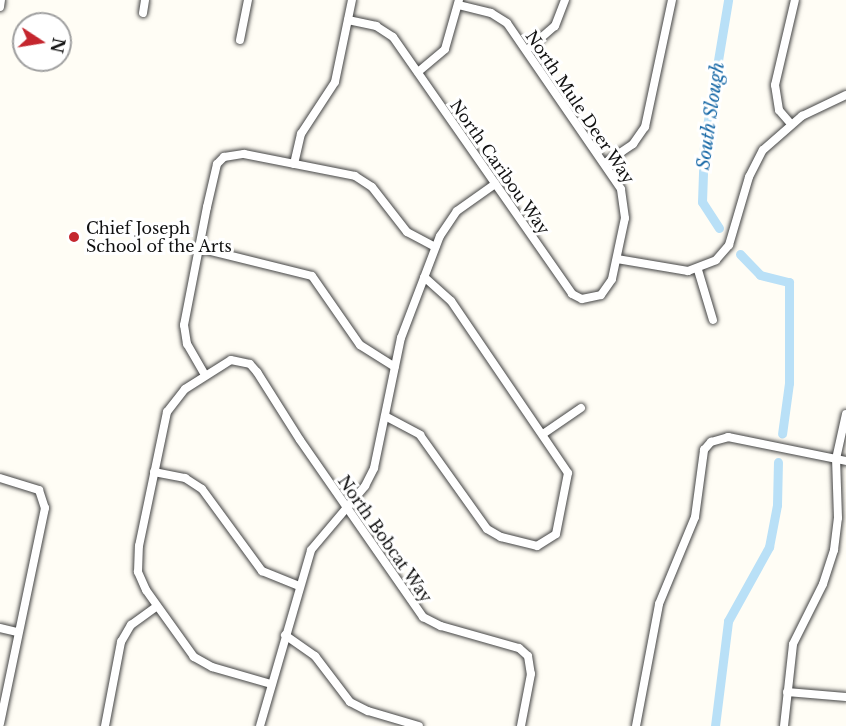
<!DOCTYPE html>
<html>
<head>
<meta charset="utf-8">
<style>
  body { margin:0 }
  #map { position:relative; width:846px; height:726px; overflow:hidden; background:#fffdf5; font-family:"Libre Baskerville",serif }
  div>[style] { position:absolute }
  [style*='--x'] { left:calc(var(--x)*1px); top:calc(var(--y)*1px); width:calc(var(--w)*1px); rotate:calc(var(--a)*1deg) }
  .canal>* { height:9px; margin:-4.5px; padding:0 4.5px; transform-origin:4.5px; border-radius:4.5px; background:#b9e0f7 }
  .roads { filter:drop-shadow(0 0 2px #444) drop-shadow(0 0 2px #444) }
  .street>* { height:8px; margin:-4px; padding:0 4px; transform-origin:4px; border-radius:4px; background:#fff }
  .dots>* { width:16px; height:16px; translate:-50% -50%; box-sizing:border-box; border:3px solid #fff; border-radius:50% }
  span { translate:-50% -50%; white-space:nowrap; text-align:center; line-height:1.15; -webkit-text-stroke:6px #fff; paint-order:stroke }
  .street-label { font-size:16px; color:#111 }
  .poi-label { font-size:16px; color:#111 }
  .left { translate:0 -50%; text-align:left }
  .water-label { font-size:18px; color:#1768a6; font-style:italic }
  .north { position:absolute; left:12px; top:12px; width:60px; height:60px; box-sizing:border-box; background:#fff; border:2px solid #a0a0a0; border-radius:50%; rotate:102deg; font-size:16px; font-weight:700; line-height:24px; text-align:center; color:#111 }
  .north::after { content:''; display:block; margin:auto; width:21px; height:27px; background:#c4262e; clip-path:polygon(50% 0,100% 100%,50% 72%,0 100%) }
</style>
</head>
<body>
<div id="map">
  <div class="canal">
    <i style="--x:719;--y:228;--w:31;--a:-123"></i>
    <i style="--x:702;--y:202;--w:58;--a:-88"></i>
    <i style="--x:704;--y:144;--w:146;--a:-80.5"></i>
    <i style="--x:740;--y:254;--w:29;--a:46"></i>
    <i style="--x:760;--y:275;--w:30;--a:14"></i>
    <i style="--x:789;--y:282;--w:101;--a:90"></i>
    <i style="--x:789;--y:383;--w:51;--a:97.8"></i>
    <i style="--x:715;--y:726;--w:106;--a:-82.9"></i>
    <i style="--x:728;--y:621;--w:85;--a:-61"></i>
    <i style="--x:769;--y:547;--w:43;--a:-79.2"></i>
    <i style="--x:777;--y:505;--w:43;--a:-88.7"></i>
  </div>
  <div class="roads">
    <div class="street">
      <i style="--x:0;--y:7;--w:7;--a:-82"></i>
      <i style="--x:143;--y:13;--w:13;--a:-81"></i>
      <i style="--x:348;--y:20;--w:29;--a:12"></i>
      <i style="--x:376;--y:26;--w:20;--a:33"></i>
      <i style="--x:393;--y:37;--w:313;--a:55.1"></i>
      <i style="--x:572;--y:294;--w:11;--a:27"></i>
      <i style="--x:582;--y:299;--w:19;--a:-12"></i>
      <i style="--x:601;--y:295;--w:19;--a:-55"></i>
      <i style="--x:612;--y:279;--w:62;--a:-78"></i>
      <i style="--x:625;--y:218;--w:29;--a:-98"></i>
      <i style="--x:621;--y:189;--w:201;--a:-124.5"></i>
      <i style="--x:507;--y:23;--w:19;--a:-148"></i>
      <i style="--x:491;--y:13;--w:34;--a:-166"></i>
      <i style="--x:240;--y:40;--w:41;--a:-78.7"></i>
      <i style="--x:527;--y:50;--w:37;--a:-41"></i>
      <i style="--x:555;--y:26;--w:28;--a:-69"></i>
      <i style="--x:418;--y:72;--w:35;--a:-40"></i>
      <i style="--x:445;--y:49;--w:51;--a:-74.1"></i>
      <i style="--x:791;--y:124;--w:18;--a:-131"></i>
      <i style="--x:779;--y:110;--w:25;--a:-99"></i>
      <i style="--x:775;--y:85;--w:87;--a:-76.8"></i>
      <i style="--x:605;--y:163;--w:34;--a:-34"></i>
      <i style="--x:633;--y:144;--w:21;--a:-55"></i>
      <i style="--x:645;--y:127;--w:130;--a:-78"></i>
      <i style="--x:294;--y:164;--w:31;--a:-77"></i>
      <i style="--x:301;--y:134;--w:62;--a:-56.8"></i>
      <i style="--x:335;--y:82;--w:84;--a:-78.3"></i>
      <i style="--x:199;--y:248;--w:116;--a:13.9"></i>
      <i style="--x:312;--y:276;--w:84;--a:55.2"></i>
      <i style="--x:360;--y:345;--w:41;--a:32.2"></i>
      <i style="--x:617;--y:259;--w:72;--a:9.6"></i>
      <i style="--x:688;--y:271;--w:30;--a:-21"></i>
      <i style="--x:716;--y:260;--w:20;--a:-49"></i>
      <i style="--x:729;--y:245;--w:71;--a:-73.6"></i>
      <i style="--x:749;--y:177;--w:30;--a:-63"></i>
      <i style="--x:763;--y:150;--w:52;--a:-41.1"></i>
      <i style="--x:802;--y:116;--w:49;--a:-25.5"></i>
      <i style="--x:698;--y:270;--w:52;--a:73.3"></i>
      <i style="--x:205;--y:375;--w:36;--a:-120"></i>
      <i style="--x:187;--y:344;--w:19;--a:-99"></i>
      <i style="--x:184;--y:325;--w:120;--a:-79"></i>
      <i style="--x:207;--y:207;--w:44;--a:-76.9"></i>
      <i style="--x:217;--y:164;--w:10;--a:-45"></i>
      <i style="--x:224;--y:157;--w:20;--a:-9"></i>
      <i style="--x:244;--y:154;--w:113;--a:11.2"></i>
      <i style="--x:355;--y:176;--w:20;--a:33"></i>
      <i style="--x:372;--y:187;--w:57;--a:52.1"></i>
      <i style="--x:407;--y:232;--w:32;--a:28"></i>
      <i style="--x:385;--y:416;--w:40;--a:28"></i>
      <i style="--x:420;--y:435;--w:115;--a:54.5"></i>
      <i style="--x:487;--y:529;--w:16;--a:30"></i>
      <i style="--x:501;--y:537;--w:37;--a:14"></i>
      <i style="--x:537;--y:546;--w:22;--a:-32"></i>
      <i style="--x:556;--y:534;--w:62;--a:-78.9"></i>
      <i style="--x:568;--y:473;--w:208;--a:-124.2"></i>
      <i style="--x:451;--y:301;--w:36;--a:-138"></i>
      <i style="--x:543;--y:434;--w:46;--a:-34.4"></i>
      <i style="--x:154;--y:472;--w:32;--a:11"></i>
      <i style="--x:185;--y:478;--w:20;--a:33"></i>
      <i style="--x:202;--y:489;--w:102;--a:53.8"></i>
      <i style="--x:262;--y:571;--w:40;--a:22"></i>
      <i style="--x:0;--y:478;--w:41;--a:17.1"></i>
      <i style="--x:39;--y:490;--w:19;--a:72"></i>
      <i style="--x:45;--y:508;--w:220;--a:101.8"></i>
      <i style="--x:0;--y:628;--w:18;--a:13"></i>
      <i style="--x:285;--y:635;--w:37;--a:35"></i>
      <i style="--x:315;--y:656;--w:58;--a:52.7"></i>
      <i style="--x:350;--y:702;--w:20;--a:27"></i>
      <i style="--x:368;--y:711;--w:53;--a:16.4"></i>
      <i style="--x:271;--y:684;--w:61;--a:-163.9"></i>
      <i style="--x:212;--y:667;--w:21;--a:-151"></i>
      <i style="--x:194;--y:657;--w:82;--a:-125.6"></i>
      <i style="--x:146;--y:590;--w:20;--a:-114"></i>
      <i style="--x:138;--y:572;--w:26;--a:-88"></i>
      <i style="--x:139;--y:546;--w:137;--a:-78.2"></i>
      <i style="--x:167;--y:412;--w:29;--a:-52"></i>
      <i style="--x:185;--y:389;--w:54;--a:-32.2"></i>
      <i style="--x:231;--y:360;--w:19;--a:12"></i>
      <i style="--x:250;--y:364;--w:11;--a:49"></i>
      <i style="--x:257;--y:372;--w:80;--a:57.7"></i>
      <i style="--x:300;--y:440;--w:216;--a:55.2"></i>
      <i style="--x:423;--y:617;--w:20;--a:27"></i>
      <i style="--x:441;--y:626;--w:81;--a:15.8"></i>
      <i style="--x:519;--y:648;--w:12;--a:42"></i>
      <i style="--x:528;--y:656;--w:18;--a:81"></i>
      <i style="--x:531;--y:674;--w:53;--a:100.9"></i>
      <i style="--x:787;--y:692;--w:59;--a:4.8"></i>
      <i style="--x:105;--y:726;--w:86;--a:-79.2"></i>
      <i style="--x:121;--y:642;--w:20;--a:-60"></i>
      <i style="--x:131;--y:625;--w:32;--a:-36"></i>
      <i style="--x:260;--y:726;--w:183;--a:-73.8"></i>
      <i style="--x:311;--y:550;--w:84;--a:-49.8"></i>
      <i style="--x:365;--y:486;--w:20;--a:-63"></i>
      <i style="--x:374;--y:468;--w:133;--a:-78.3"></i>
      <i style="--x:401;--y:338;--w:109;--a:-69.1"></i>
      <i style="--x:440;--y:236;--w:30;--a:-56"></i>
      <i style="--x:457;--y:211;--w:47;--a:-35.4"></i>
      <i style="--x:636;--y:726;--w:124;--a:-79.3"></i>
      <i style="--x:659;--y:604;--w:94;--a:-67.5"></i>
      <i style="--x:695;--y:517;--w:68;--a:-82.3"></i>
      <i style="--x:704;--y:450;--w:11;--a:-49"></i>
      <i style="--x:711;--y:442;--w:18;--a:-16"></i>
      <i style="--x:728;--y:437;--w:120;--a:11.5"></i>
      <i style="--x:784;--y:726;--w:82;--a:-83.7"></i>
      <i style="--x:793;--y:644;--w:67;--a:-63.4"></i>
      <i style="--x:823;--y:584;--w:36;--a:-72"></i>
      <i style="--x:834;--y:550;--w:32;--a:-83"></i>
      <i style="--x:838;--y:518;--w:59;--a:-91.9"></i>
      <i style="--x:836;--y:459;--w:46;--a:-77.5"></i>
    </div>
  </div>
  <div class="dots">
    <i style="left:74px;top:237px;background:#c4262e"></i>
  </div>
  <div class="street-label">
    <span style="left:580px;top:107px;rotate:56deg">North Mule Deer Way</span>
    <span style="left:500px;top:167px;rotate:55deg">North Caribou Way</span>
    <span style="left:385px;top:539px;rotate:55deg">North Bobcat Way</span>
  </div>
  <div class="poi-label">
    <span class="left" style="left:86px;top:237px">Chief Joseph<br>School of the Arts</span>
  </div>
  <div class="water-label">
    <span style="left:711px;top:116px;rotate:-82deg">South Slough</span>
  </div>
  <div class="north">N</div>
</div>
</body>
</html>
